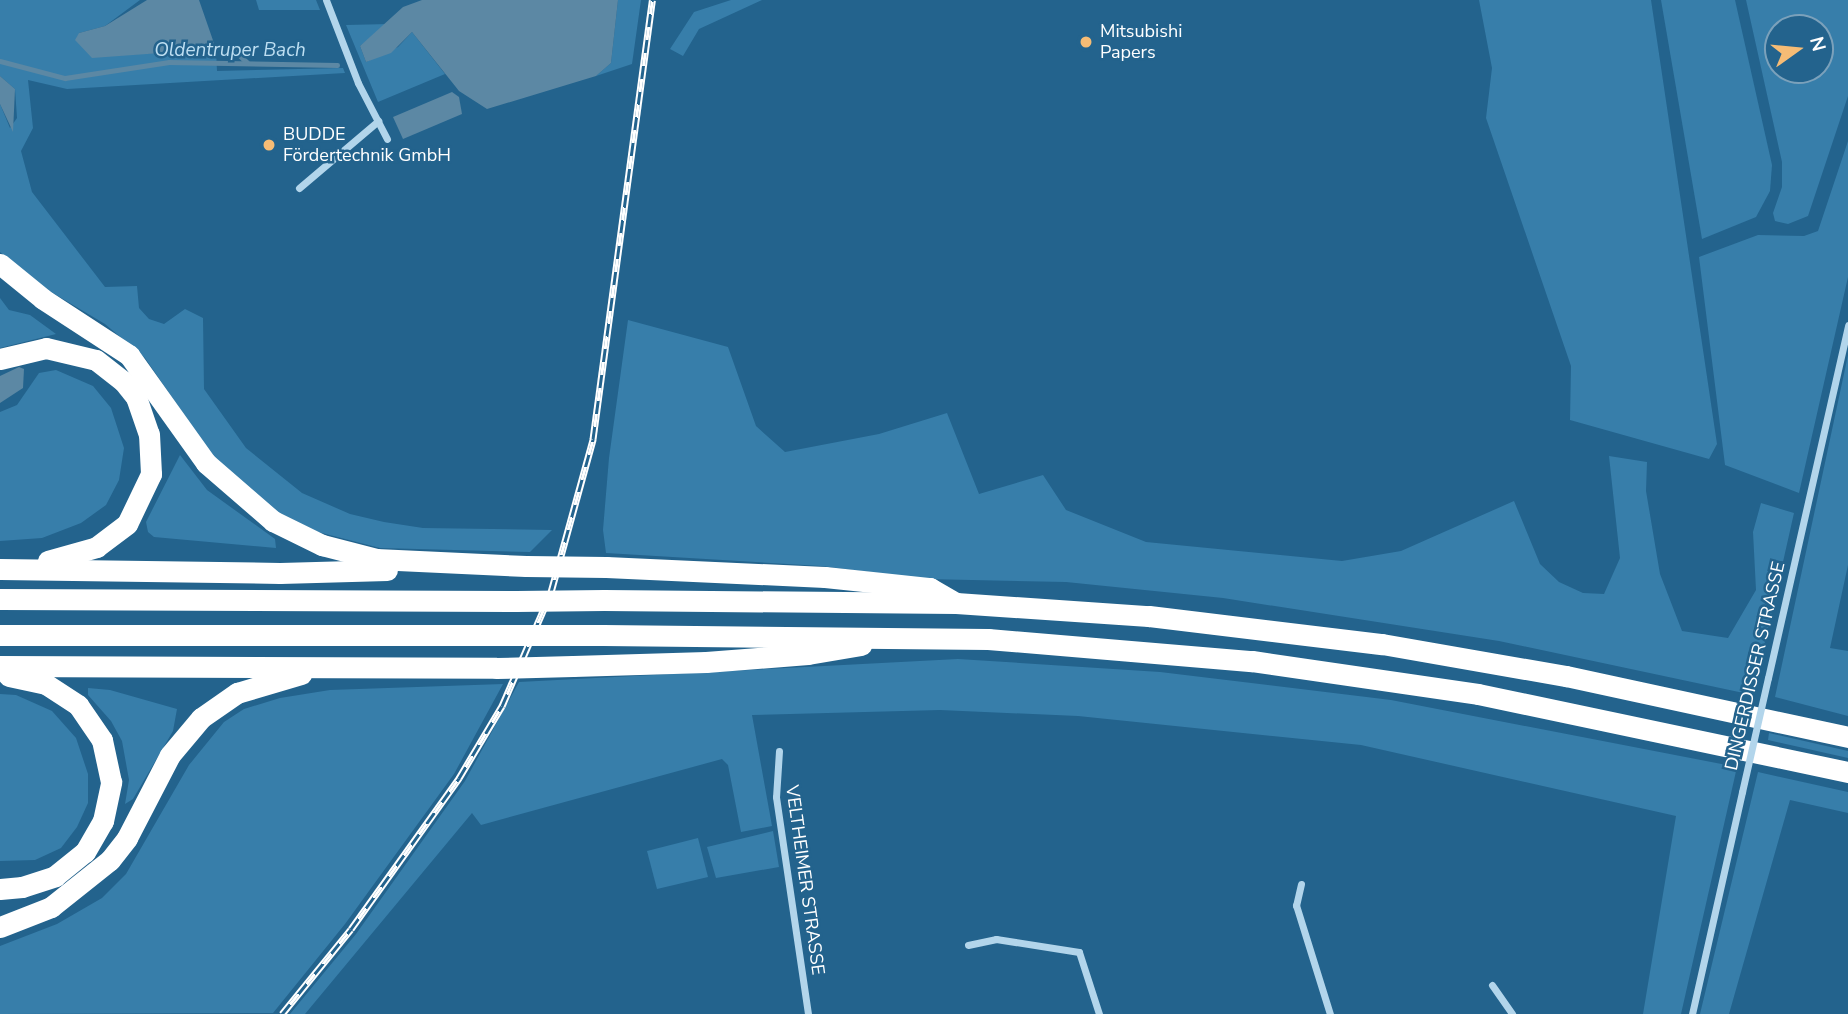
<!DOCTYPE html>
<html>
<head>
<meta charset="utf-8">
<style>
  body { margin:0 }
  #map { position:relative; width:1848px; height:1014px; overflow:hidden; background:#23638d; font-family:"Nunito Sans",sans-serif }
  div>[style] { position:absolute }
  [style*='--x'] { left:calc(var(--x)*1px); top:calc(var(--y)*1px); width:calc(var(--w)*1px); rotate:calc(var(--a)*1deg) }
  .green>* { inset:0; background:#377eaa }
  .water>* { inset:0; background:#5c88a4 }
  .stream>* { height:4.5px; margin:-2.25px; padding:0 2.25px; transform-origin:2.25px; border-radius:2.25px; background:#5c88a4 }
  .street>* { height:7px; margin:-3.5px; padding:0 3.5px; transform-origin:3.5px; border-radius:3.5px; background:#b2d5eb }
  .highway>* { height:21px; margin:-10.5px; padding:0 10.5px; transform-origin:10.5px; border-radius:10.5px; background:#fff }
  .rail>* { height:7px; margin-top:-3.5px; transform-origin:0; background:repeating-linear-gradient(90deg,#23638d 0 13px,#fff 0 26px); box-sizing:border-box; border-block:2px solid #fff }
  .street-bridge>* { height:7px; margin:-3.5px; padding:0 3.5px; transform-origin:3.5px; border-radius:3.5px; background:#b2d5eb }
  .highway-bridge>* { height:21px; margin:-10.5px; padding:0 10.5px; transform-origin:10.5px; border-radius:10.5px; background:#fff }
  .dots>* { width:19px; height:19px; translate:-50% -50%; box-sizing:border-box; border:4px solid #23638d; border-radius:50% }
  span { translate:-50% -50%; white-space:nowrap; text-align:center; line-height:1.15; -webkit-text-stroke:5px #23638d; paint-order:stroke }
  .poi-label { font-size:18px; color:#fff }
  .left { translate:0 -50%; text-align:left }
  .street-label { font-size:18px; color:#fff }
  .water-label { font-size:19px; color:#bedff2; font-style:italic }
  .north { position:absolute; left:1764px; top:14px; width:70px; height:70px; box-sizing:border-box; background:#23638d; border:2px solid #7ba1bb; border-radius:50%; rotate:75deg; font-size:19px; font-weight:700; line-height:28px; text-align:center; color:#fff }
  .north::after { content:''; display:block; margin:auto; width:24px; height:32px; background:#f6bc75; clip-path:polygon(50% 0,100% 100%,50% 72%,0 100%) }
</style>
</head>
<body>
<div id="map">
  <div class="green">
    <i style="clip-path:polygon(0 0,140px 0,105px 26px,79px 33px,108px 56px,216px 49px,217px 71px,343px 68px,345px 73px,67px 89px,28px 80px,33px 128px,21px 151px,32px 192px,105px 287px,137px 286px,139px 308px,149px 319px,164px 324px,185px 309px,203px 318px,204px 389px,246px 448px,302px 493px,350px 514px,384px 522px,423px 528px,552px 530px,530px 552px,380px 548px,318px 532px,268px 507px,218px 464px,145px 358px,105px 324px,31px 280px,0 252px,0 104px,10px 128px,17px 118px,15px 89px,0 76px)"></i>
    <i style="clip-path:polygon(256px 0,316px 0,320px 10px,259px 10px)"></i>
    <i style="clip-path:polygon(618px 0,641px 0,632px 64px,596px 76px,611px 63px)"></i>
    <i style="clip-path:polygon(731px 0,762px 0,699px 29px,683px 56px,670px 49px,694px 12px)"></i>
    <i style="clip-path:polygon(1479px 0,1651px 0,1717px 444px,1709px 459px,1570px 420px,1571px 366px,1486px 118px,1492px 68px)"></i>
    <i style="clip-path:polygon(1661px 0,1735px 0,1772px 165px,1770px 191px,1756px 217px,1702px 239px)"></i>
    <i style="clip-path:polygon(evenodd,1746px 0,1848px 0,1848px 96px,1808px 216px,1788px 224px,1775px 221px,1773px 213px,1782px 187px,1782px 162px,1746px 0,1778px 28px,1820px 28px,1820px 70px,1778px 70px,1778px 28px)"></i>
    <i style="clip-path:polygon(389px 24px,360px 46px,366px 62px,398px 47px,412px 32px,445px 74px,378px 102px,346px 25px)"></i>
    <i style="clip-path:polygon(1848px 141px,1848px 277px,1799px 493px,1725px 465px,1699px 257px,1758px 235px,1804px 236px,1818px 231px)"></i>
    <i style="clip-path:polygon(0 298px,9px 310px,30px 315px,56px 334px,0 348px)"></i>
    <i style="clip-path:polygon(628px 320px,728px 347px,756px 426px,785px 452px,879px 434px,947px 413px,979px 494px,1043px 475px,1066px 510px,1146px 542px,1342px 561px,1401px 551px,1514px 501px,1540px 564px,1559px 582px,1583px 593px,1604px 594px,1620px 558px,1609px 456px,1647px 462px,1646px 491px,1660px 574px,1682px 631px,1728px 638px,1756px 590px,1753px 532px,1761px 503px,1794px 513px,1753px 695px,1499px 641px,1223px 598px,1066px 582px,925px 579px,821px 566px,606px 553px,603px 530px,609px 458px)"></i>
    <i style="clip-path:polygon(1848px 355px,1848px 565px,1830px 648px,1848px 651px,1848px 716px,1775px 697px)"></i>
    <i style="clip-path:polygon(56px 370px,93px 386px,111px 408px,124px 448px,119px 480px,106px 505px,81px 523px,42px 538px,0 541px,0 412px,17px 405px,39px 373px)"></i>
    <i style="clip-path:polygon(180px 455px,207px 490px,275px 539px,276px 548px,154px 537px,148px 532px,146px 522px)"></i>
    <i style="clip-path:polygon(958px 659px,1160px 672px,1391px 700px,1737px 767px,1681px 1014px,1643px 1014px,1676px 816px,1361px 745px,1078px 716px,940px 710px,752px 715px,772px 826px,741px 832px,728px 765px,722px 759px,481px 825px,472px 813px,305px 1014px,290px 1014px,356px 934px,465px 781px,519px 682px)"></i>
    <i style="clip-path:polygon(503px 684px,454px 774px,345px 924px,273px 1013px,0 1014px,0 946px,57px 924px,102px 898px,126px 874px,189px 765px,224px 722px,244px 709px,280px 698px,330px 690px)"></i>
    <i style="clip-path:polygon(88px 688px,110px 690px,177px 709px,173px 731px,133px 799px,125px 804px,129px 780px,122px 741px,111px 721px,88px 695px)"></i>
    <i style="clip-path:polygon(0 694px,16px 695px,52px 711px,76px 738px,88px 774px,88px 803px,77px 827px,61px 848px,35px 860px,0 861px)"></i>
    <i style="clip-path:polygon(1769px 733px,1848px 751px,1848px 758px,1768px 740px)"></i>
    <i style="clip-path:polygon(1758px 772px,1848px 792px,1848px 813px,1790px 800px,1729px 1014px,1700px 1014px)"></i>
    <i style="clip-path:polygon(773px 831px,779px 867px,716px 878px,707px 847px)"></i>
    <i style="clip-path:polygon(698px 838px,708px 877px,657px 889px,647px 851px)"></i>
  </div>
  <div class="water">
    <i style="clip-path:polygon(147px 0,199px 0,216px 49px,92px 58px,75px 40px,79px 33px,105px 26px)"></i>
    <i style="clip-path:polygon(422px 0,618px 0,611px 63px,596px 76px,487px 109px,459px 91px,412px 32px,391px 53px,366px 62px,360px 46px,403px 7px)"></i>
    <i style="clip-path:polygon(0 76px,15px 89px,13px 132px,0 104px)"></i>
    <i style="clip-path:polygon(452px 92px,459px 97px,462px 114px,403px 139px,393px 117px)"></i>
    <i style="clip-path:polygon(19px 367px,24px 369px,23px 388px,0 403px,0 376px)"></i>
  </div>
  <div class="stream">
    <i style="--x:210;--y:46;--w:24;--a:9"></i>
    <i style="--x:234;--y:50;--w:18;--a:43"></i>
    <i style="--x:0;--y:61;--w:67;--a:14.7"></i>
    <i style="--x:65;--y:78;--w:105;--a:-8.7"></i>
    <i style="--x:169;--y:62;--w:168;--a:1"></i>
  </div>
  <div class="street">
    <i style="--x:326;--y:0;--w:89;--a:68.9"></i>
    <i style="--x:358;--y:83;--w:63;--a:62.6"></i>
    <i style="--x:299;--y:188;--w:104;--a:-40.3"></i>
    <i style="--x:1768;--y:678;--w:362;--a:-77.2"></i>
    <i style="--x:779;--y:751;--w:46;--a:93.7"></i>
    <i style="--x:776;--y:797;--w:219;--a:81.6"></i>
    <i style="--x:1301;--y:884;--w:22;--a:103"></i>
    <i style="--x:1296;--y:905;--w:114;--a:72.7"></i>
    <i style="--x:968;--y:945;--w:29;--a:-12"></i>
    <i style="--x:996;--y:939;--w:84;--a:8.9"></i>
    <i style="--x:1079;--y:952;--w:65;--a:72.1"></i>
    <i style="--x:1492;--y:985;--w:35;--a:55"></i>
    <i style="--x:1692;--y:1014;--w:228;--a:-77.3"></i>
  </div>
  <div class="highway">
    <i style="--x:0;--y:264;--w:55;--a:39.1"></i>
    <i style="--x:43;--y:299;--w:103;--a:33.1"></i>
    <i style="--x:129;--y:355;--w:133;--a:54.5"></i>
    <i style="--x:206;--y:463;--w:89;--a:40.9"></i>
    <i style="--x:273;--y:521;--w:55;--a:26.1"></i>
    <i style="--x:322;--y:545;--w:56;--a:14.5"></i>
    <i style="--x:376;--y:559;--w:150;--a:2.7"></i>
    <i style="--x:0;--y:359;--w:47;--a:-13.4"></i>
    <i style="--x:46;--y:348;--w:51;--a:13.5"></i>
    <i style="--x:96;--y:360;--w:34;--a:38"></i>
    <i style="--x:123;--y:381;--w:21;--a:51"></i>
    <i style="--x:136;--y:397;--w:39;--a:71"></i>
    <i style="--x:149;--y:434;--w:40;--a:87.1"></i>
    <i style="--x:151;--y:474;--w:55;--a:115.6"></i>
    <i style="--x:127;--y:524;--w:38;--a:143"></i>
    <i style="--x:97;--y:547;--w:51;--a:164.1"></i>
    <i style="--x:606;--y:567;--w:219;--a:2.6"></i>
    <i style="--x:825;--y:577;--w:106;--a:6"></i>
    <i style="--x:930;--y:588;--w:28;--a:30"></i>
    <i style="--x:0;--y:569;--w:280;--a:0.8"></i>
    <i style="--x:280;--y:573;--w:107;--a:-1.6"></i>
    <i style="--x:0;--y:599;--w:516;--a:0.22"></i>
    <i style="--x:604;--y:600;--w:352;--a:0.5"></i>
    <i style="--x:956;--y:603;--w:193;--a:3.9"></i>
    <i style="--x:1149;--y:616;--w:235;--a:6.9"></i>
    <i style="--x:1382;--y:644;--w:187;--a:9.9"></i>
    <i style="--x:1566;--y:676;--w:289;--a:12.2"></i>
    <i style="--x:0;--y:635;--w:505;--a:0"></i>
    <i style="--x:603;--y:635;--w:385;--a:0.6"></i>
    <i style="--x:988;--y:639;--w:265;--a:4.8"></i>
    <i style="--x:1252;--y:661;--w:228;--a:8.3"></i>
    <i style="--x:1478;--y:694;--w:378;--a:11.9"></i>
    <i style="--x:0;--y:666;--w:496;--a:0.2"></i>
    <i style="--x:573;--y:666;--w:133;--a:-1.7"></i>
    <i style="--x:706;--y:662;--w:102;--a:-4.5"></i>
    <i style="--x:808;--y:654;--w:54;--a:-9.6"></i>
    <i style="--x:0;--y:889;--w:22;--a:-5"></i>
    <i style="--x:22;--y:887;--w:35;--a:-18"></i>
    <i style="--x:55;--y:876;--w:38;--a:-39"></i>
    <i style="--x:85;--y:852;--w:36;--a:-60"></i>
    <i style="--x:103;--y:821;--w:40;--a:-78"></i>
    <i style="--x:111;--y:782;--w:43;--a:-102.1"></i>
    <i style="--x:102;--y:740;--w:42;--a:-124.4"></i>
    <i style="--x:78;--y:705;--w:38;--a:-147"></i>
    <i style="--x:46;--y:684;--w:38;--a:-168"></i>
    <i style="--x:0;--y:927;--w:55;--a:-21.4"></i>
    <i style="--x:51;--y:907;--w:75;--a:-38.5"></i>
    <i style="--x:110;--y:860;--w:28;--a:-52"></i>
    <i style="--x:127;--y:838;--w:93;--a:-62.6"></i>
    <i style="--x:170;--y:755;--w:48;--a:-50"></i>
    <i style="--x:201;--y:718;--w:44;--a:-34.8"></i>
    <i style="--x:237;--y:693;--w:67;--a:-16.5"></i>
  </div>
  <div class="rail">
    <i style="--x:282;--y:1014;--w:109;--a:-50.9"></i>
    <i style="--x:351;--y:929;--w:186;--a:-54.4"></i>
    <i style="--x:459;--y:778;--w:84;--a:-59.2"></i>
    <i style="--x:502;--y:706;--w:124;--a:-66.7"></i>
    <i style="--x:551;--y:592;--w:159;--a:-74.6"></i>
    <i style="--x:593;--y:439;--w:443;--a:-82.3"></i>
  </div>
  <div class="street-bridge">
    <i style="--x:1742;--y:792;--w:117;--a:-77.2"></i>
  </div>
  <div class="highway-bridge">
    <i style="--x:526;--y:566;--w:80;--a:0.7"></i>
    <i style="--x:516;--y:601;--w:88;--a:-0.7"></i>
    <i style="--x:505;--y:635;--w:98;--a:0"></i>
    <i style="--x:496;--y:668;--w:77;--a:-1.5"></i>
  </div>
  <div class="dots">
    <i style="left:1086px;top:42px;background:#f6bc75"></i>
    <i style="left:269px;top:145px;background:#f6bc75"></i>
  </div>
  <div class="poi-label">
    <span class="left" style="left:1100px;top:42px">Mitsubishi<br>Papers</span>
    <span class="left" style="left:283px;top:145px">BUDDE<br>Fördertechnik GmbH</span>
  </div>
  <div class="street-label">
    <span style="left:1755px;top:666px;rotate:-77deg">DINGERDISSER STRASSE</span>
    <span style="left:805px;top:880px;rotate:82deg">VELTHEIMER STRASSE</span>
  </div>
  <div class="water-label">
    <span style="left:230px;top:51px">Oldentruper Bach</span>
  </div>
  <div class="north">N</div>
</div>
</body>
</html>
